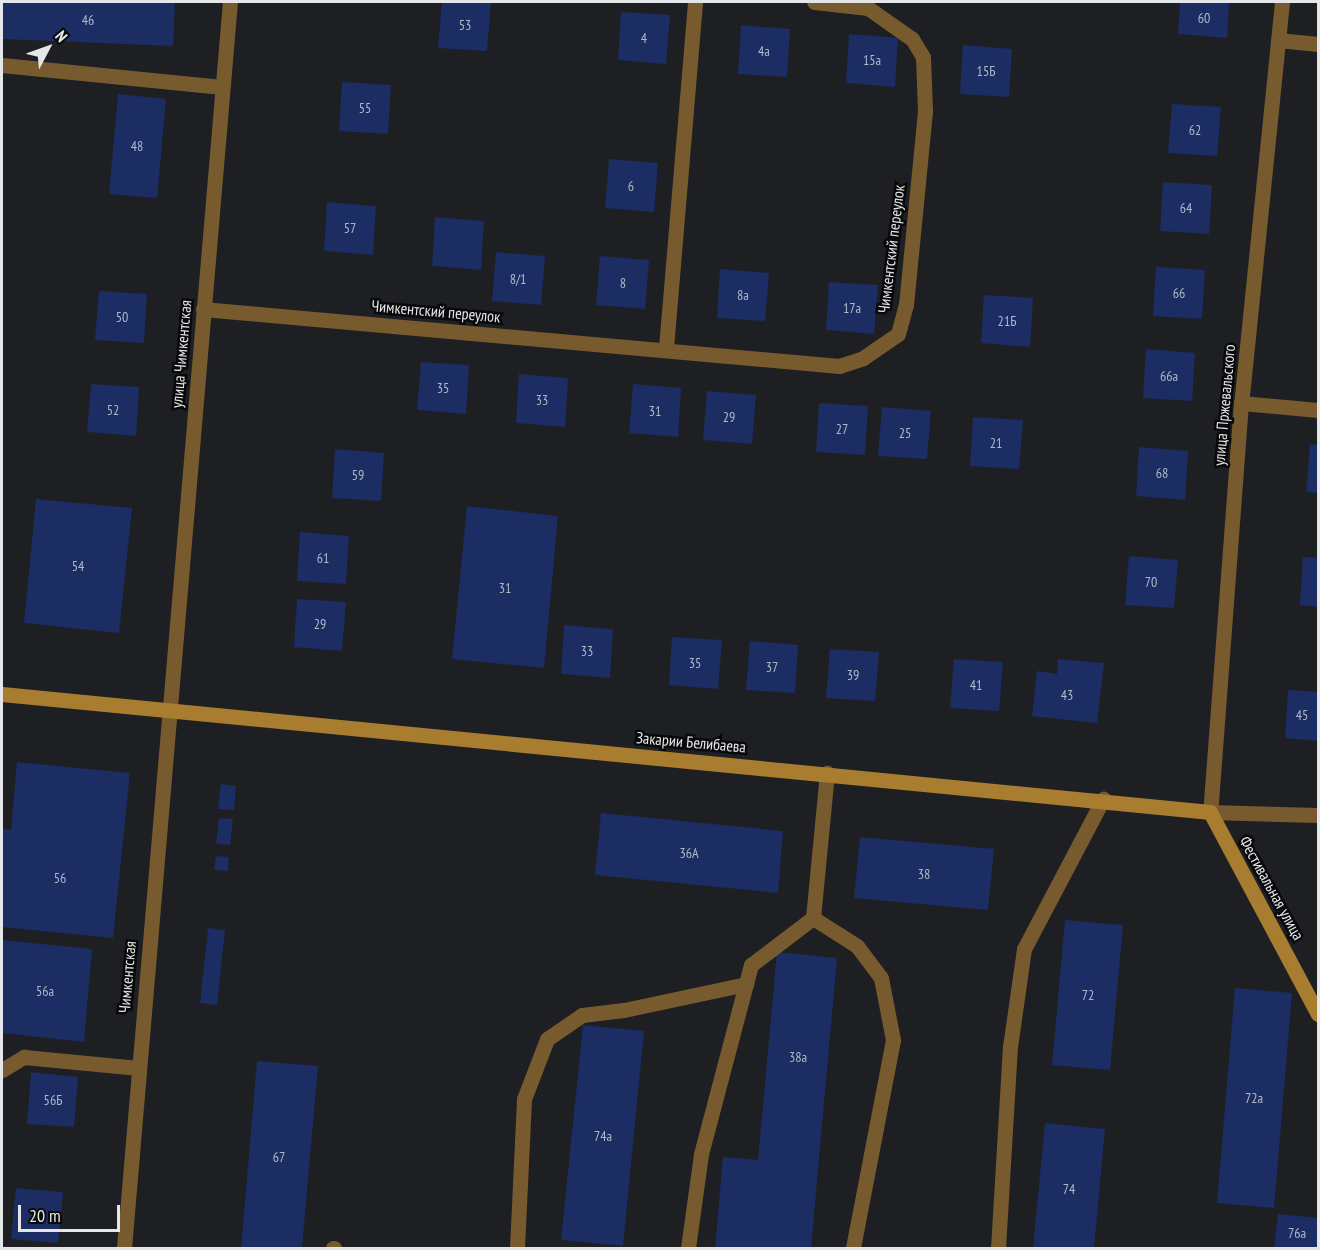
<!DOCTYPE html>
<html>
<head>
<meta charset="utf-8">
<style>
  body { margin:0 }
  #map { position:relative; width:1320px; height:1250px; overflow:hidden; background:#1e1f22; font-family:"PT Sans Narrow",sans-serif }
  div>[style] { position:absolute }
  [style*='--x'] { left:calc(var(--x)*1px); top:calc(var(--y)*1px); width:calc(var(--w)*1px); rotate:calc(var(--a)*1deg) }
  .building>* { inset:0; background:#1b2d63 }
  .street>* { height:15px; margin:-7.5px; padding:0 7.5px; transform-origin:7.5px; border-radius:7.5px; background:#775b2f }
  .secondary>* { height:15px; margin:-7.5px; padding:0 7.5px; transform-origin:7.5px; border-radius:7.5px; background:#a97d30 }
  span { translate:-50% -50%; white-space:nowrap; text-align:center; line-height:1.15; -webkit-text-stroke:5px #08090a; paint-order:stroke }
  .number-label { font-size:14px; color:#b2b8c7 }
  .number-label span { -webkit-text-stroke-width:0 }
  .street-label { font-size:16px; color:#e5e6e8 }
  .frame { position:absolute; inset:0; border:3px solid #e5e6e8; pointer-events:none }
  .north { position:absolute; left:18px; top:18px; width:60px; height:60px; -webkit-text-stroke:4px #08090a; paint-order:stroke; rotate:49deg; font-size:16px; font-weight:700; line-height:24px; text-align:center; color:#e5e6e8 }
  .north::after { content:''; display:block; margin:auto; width:21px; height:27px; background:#e5e6e8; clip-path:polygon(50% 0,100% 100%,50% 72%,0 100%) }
  .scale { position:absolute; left:18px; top:1205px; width:102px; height:27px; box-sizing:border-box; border:3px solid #e5e6e8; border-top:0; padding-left:8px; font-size:18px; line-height:21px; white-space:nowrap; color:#e5e6e8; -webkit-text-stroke:4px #08090a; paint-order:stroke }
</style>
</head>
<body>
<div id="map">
  <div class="building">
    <i style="clip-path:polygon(2px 2px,175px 2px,173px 46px,2px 39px)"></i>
    <i style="clip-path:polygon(442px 2px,491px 3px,487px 51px,438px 48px)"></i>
    <i style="clip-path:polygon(1180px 2px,1229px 2px,1227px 38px,1178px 34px)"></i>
    <i style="clip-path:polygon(621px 12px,670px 15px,666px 64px,618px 60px)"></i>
    <i style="clip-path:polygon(741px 25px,790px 29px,787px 77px,738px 74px)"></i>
    <i style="clip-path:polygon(849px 34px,898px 38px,895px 87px,846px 83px)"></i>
    <i style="clip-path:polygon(963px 45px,1012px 49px,1009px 97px,960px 94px)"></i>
    <i style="clip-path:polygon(342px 82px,391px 85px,388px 134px,339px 131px)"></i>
    <i style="clip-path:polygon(118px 94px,166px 99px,157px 198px,109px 194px)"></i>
    <i style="clip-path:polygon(1172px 104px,1221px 107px,1217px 156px,1168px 153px)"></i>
    <i style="clip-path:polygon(609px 159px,658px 163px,654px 212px,605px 208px)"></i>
    <i style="clip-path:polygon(1163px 182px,1212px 185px,1209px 234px,1160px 231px)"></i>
    <i style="clip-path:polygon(327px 202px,376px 206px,373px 255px,324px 251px)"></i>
    <i style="clip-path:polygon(435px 217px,484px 221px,481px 270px,432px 266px)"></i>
    <i style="clip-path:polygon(496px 252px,545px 256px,541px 305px,492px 301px)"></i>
    <i style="clip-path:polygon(600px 256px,649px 260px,645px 309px,596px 305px)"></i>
    <i style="clip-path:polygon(1156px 267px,1205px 270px,1202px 319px,1153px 316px)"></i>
    <i style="clip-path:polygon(720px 269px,769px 273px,765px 321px,717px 318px)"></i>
    <i style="clip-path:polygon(829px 282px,878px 285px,874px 334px,826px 330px)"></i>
    <i style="clip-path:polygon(99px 291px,147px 294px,144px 343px,95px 340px)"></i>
    <i style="clip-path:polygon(984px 295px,1033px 298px,1030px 347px,981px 343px)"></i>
    <i style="clip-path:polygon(1146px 349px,1195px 353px,1192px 401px,1143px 398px)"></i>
    <i style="clip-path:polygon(421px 362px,469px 365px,466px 414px,417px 410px)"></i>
    <i style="clip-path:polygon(519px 374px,568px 378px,565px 427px,516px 423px)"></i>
    <i style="clip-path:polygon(91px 384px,139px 387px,136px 436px,87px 432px)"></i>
    <i style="clip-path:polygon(633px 384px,681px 388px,678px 437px,629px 433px)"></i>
    <i style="clip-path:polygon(707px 391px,756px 395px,752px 444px,703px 440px)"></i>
    <i style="clip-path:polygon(819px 403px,868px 406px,865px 455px,816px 452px)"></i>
    <i style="clip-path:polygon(882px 407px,931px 411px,927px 459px,878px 456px)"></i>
    <i style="clip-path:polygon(973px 417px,1023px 420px,1019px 469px,970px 466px)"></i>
    <i style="clip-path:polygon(1310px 444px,1318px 445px,1318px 493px,1306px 492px)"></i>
    <i style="clip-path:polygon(1139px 447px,1188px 451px,1185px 500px,1136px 496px)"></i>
    <i style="clip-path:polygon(335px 449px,384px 453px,381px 501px,332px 498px)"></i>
    <i style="clip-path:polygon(36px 499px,132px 508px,119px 633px,24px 623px)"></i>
    <i style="clip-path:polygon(467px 506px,558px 516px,544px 668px,452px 659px)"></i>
    <i style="clip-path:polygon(300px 532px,349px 536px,346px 584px,297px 581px)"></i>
    <i style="clip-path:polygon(1129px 556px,1178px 560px,1174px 608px,1125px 605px)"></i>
    <i style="clip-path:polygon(1303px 557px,1318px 558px,1318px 607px,1300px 605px)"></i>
    <i style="clip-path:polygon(297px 599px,346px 602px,342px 651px,294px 647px)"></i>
    <i style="clip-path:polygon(564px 625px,613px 629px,610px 678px,561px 674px)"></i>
    <i style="clip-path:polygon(672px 637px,722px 640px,718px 689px,669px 685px)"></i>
    <i style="clip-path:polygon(750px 641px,798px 645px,795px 693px,746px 690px)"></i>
    <i style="clip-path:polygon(830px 649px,879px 652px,875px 701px,826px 698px)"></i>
    <i style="clip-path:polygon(954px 659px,1003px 662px,999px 711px,950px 708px)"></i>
    <i style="clip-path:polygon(1058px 659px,1104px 663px,1097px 723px,1032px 716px,1037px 671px,1057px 674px)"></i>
    <i style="clip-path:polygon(1288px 690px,1318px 692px,1318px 741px,1285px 738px)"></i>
    <i style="clip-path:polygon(17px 762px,130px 773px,113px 938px,2px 927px,2px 829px,11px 830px)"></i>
    <i style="clip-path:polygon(221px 784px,236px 786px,234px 810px,218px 809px)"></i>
    <i style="clip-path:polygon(601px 813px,783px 831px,778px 893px,595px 875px)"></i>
    <i style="clip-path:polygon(219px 818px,233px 819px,230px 845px,216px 844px)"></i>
    <i style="clip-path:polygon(860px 837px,994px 849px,988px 910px,854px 898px)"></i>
    <i style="clip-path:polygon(216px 856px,229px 857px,228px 871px,214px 870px)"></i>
    <i style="clip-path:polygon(1065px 920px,1123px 925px,1110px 1070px,1052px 1065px)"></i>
    <i style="clip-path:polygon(208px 928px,225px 930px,217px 1005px,200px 1003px)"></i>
    <i style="clip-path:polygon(2px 940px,92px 949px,84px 1042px,2px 1033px)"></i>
    <i style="clip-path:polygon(777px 952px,837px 958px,811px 1248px,715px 1248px,723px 1157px,758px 1160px)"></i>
    <i style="clip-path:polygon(1235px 988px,1292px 993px,1274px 1208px,1217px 1203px)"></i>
    <i style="clip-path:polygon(583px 1025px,644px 1031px,623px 1246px,561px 1240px)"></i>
    <i style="clip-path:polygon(257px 1061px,318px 1066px,302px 1248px,241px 1248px)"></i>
    <i style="clip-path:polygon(31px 1072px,78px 1077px,74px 1127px,27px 1124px)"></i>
    <i style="clip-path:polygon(1045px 1123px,1105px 1129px,1094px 1248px,1033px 1248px)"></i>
    <i style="clip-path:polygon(16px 1188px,63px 1192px,58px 1243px,11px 1239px)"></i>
    <i style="clip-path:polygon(1278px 1214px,1318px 1218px,1318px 1248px,1274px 1248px)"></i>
  </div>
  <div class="street">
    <i style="--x:1282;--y:2;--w:403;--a:95.8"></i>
    <i style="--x:1241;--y:403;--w:410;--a:94.3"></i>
    <i style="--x:1210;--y:812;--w:108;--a:1.6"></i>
    <i style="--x:1278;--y:40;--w:40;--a:5.7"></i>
    <i style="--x:2;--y:65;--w:221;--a:5.7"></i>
    <i style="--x:203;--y:309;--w:639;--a:5.12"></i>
    <i style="--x:839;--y:366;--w:25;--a:-18"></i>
    <i style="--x:863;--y:358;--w:42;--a:-34.4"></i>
    <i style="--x:898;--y:334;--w:30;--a:-75"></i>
    <i style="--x:906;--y:305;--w:195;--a:-84.4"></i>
    <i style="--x:925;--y:111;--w:54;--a:-92.1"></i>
    <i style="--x:923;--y:57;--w:21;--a:-121"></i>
    <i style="--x:912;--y:39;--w:54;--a:-144.8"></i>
    <i style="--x:868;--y:8;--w:54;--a:-173.7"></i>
    <i style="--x:666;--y:348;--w:347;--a:-85.2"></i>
    <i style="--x:1241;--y:403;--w:77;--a:5.2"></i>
    <i style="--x:813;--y:918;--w:52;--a:32.5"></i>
    <i style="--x:857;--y:946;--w:40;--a:53"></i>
    <i style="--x:881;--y:978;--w:63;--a:79"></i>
    <i style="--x:893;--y:1040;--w:212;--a:100.9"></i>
    <i style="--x:2;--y:1070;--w:26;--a:-31"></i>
    <i style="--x:24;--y:1057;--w:115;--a:5.5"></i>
    <i style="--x:124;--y:1248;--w:1251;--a:-85.14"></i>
    <i style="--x:333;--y:1248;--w:1;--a:0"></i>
    <i style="--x:517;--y:1248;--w:149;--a:-87.3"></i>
    <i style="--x:524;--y:1099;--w:64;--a:-69"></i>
    <i style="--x:547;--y:1039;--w:42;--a:-34.4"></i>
    <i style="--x:582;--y:1015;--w:42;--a:-6.8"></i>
    <i style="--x:624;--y:1010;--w:125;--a:-12"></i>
    <i style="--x:688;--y:1248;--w:95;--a:-82.1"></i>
    <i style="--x:701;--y:1154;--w:196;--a:-75.2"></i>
    <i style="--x:751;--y:965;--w:78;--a:-37.2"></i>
    <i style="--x:813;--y:918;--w:146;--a:-84.5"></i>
    <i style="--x:998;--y:1248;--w:201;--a:-86.6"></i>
    <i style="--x:1010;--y:1047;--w:99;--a:-81.9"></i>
    <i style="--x:1024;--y:949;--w:170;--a:-62.2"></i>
  </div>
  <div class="secondary">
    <i style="--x:2;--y:694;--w:1214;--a:5.58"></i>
    <i style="--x:1210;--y:812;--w:229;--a:61.9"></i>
  </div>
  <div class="number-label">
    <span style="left:1204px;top:18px">60</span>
    <span style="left:88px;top:20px">46</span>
    <span style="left:465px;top:25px">53</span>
    <span style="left:644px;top:38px">4</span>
    <span style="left:764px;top:51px">4а</span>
    <span style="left:872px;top:60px">15а</span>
    <span style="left:986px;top:71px">15Б</span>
    <span style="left:365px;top:108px">55</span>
    <span style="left:1195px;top:130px">62</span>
    <span style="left:137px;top:146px">48</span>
    <span style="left:631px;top:186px">6</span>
    <span style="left:1186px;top:208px">64</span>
    <span style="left:350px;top:228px">57</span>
    <span style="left:518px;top:279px">8/1</span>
    <span style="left:623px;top:283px">8</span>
    <span style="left:1179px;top:293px">66</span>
    <span style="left:743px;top:295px">8а</span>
    <span style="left:852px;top:308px">17а</span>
    <span style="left:122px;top:317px">50</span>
    <span style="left:1007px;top:321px">21Б</span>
    <span style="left:1169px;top:376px">66а</span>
    <span style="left:443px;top:388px">35</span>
    <span style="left:542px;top:400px">33</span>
    <span style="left:113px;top:410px">52</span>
    <span style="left:655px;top:411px">31</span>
    <span style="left:729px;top:417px">29</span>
    <span style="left:842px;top:429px">27</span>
    <span style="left:905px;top:433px">25</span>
    <span style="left:996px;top:443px">21</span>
    <span style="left:1162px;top:473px">68</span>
    <span style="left:358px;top:475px">59</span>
    <span style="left:323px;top:558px">61</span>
    <span style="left:78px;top:566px">54</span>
    <span style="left:1151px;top:582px">70</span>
    <span style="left:505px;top:588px">31</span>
    <span style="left:320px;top:624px">29</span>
    <span style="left:587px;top:651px">33</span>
    <span style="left:695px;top:663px">35</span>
    <span style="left:772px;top:667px">37</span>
    <span style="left:853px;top:675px">39</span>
    <span style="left:976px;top:685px">41</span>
    <span style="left:1067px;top:695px">43</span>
    <span style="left:1302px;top:715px">45</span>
    <span style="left:689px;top:853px">36А</span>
    <span style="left:924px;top:874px">38</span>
    <span style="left:60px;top:878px">56</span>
    <span style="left:45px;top:991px">56а</span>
    <span style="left:1088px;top:995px">72</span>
    <span style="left:798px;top:1057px">38а</span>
    <span style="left:1254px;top:1098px">72а</span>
    <span style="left:53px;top:1100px">56Б</span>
    <span style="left:603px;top:1136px">74а</span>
    <span style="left:279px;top:1157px">67</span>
    <span style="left:1069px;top:1189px">74</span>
    <span style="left:1297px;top:1233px">76а</span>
  </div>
  <div class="street-label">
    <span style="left:891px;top:249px;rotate:-83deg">Чимкентский переулок</span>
    <span style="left:436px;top:311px;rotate:5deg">Чимкентский переулок</span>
    <span style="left:181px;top:354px;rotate:-85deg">улица Чимкентская</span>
    <span style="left:1224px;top:405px;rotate:-85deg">улица Пржевальского</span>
    <span style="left:691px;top:742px;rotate:5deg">Закарии Белибаева</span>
    <span style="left:1272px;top:888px;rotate:61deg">Фестивальная улица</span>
    <span style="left:127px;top:977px;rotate:-85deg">Чимкентская</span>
  </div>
  <div class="frame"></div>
  <div class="north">N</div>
  <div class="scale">20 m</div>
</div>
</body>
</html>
